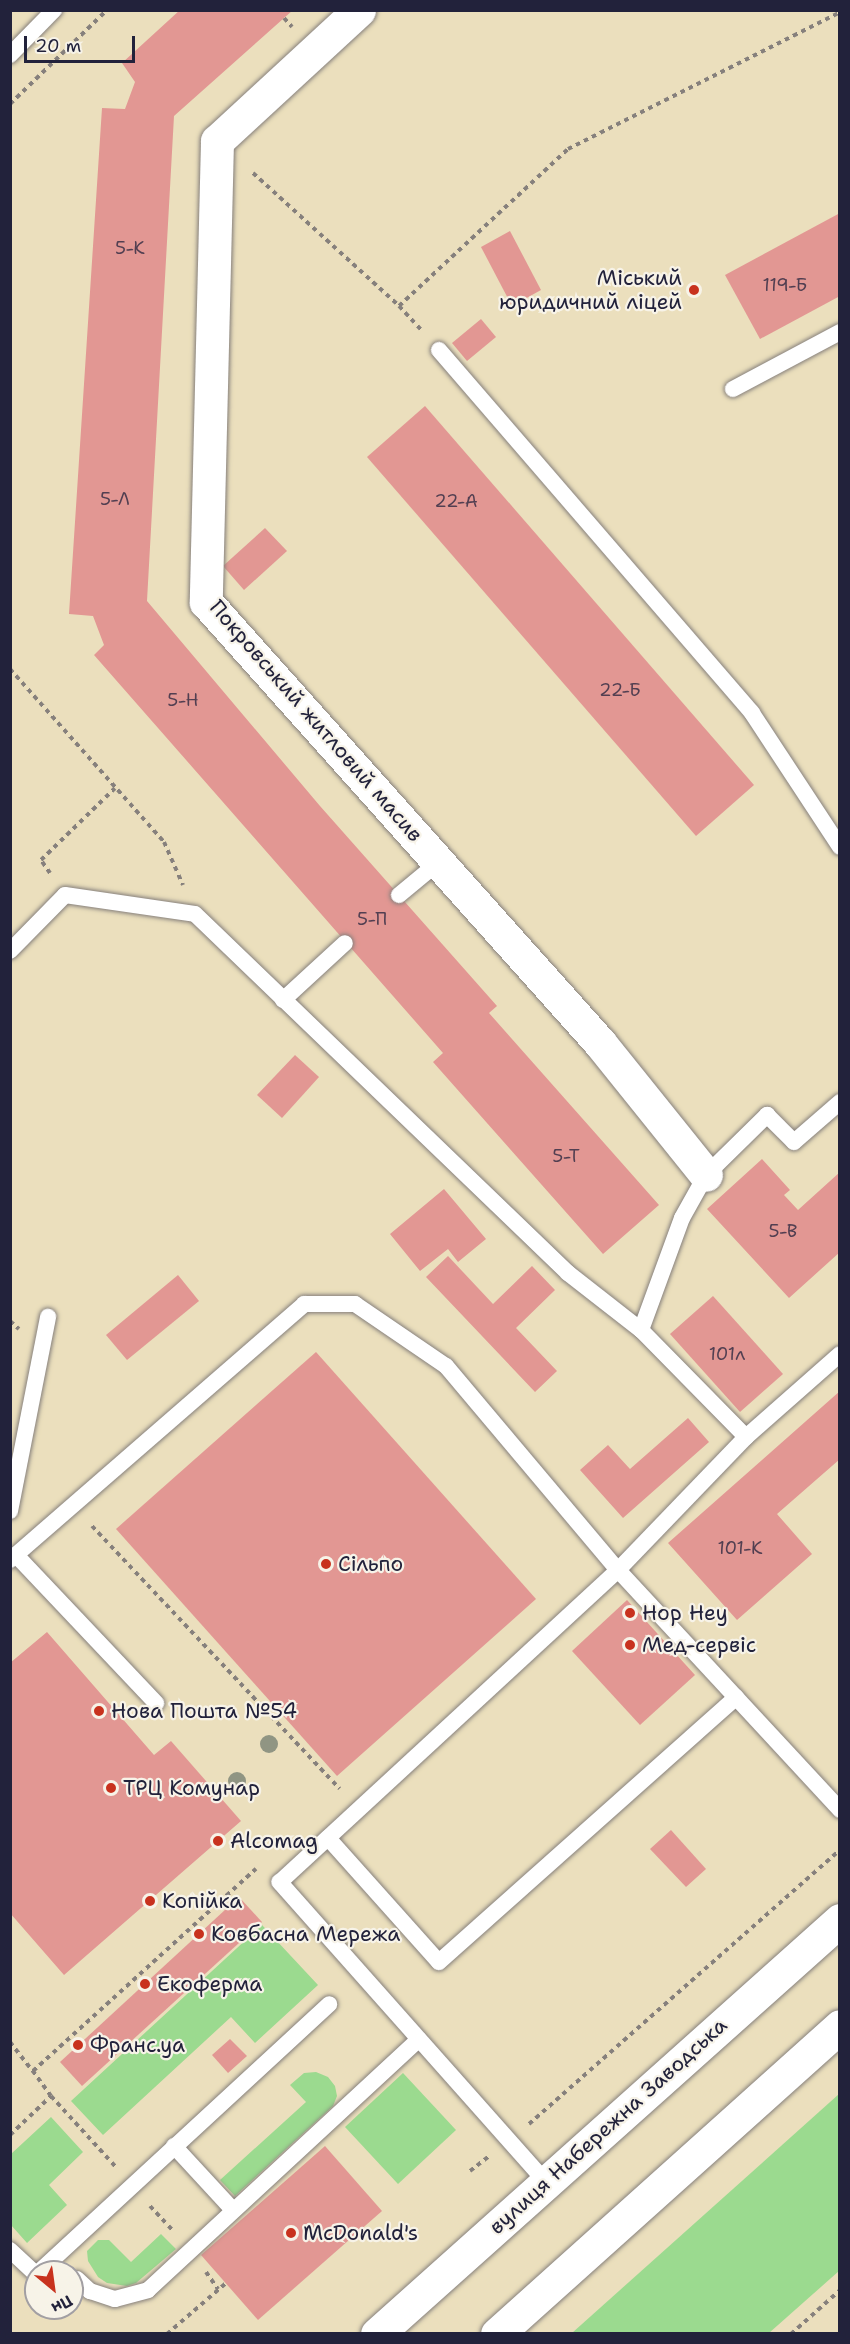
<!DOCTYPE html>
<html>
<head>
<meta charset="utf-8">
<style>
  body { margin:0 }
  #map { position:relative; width:850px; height:2344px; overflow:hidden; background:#ebdfbd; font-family:"Shantell Sans",sans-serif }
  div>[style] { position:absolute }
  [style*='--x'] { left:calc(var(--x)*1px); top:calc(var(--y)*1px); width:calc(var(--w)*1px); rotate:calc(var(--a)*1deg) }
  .green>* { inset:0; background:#9bda8f }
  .building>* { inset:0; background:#e29793 }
  .path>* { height:4px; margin-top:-2px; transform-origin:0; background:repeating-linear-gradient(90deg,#86807c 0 4.5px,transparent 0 9px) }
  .roads { filter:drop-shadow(0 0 2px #86807c) drop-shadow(0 0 2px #86807c) }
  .lane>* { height:16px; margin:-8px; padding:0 8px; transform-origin:8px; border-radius:8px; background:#fff }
  .street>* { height:33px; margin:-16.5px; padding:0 16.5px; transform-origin:16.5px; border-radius:16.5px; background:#fff }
  .secondary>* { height:33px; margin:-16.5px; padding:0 16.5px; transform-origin:16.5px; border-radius:16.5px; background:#fff }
  .trees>* { width:18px; height:18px; margin:-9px; border-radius:50%; background:#909583 }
  .dots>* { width:16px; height:16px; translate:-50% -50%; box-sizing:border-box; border:3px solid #f7f3e8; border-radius:50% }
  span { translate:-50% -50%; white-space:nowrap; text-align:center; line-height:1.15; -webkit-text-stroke:4.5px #f7f3e8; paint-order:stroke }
  .number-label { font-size:18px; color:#523f51 }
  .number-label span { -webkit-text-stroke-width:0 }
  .poi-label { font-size:21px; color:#22223b }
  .right { translate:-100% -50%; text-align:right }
  .left { translate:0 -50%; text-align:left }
  .street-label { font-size:21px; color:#22223b }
  .frame { position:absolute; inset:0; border:12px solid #22223b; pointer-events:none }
  .north { position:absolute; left:24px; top:2260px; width:60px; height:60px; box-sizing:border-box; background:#f7f3e8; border:2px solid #a29fa3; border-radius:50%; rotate:151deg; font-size:16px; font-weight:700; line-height:24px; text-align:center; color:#22223b }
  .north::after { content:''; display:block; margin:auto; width:21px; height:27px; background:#c8321e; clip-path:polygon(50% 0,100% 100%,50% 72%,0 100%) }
  .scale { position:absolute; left:24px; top:36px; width:111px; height:27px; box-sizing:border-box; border:3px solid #22223b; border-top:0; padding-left:8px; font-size:18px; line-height:21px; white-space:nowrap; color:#22223b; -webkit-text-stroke:4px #f7f3e8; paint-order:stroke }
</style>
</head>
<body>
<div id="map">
  <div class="green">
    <i style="clip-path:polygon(262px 1925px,318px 1985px,255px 2043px,231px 2017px,103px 2135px,71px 2101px)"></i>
    <i style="clip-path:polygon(316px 2072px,328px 2077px,335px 2086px,337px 2096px,333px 2106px,235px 2196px,220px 2180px,306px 2102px,290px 2085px,304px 2073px)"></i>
    <i style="clip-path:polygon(403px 2073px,456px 2130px,398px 2184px,345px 2127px)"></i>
    <i style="clip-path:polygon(839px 2094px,839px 2271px,769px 2333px,572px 2333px)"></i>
    <i style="clip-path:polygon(51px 2117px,83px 2152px,49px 2185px,67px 2205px,27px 2243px,11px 2225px,11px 2154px)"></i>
    <i style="clip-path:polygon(161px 2234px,176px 2249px,136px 2283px,127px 2286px,107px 2283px,98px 2277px,88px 2261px,87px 2251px,98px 2240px,109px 2240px,131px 2262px)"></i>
  </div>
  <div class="building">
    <i style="clip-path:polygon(180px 10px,293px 10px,174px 116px,147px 601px,320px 806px,497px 1006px,489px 1013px,659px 1205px,603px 1254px,433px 1062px,443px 1053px,94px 655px,104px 645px,93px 616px,69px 614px,102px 108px,125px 109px,135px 82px,122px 63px)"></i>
    <i style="clip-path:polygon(840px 213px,840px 296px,760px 339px,725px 275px)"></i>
    <i style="clip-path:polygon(510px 231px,541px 290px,512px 306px,481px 247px)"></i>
    <i style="clip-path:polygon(481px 319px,496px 337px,467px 361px,452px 343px)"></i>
    <i style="clip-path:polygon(425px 406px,754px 785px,696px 836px,367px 457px)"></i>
    <i style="clip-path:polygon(265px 528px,287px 551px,244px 590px,223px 566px)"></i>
    <i style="clip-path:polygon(295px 1055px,319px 1077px,282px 1118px,257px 1095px)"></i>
    <i style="clip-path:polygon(762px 1159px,790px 1190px,784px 1195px,798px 1210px,840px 1172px,840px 1252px,789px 1298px,707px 1209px)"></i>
    <i style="clip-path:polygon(444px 1189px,486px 1239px,458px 1262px,448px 1249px,420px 1271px,390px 1234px)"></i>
    <i style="clip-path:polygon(448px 1256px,493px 1304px,532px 1266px,555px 1290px,516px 1328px,557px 1371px,535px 1392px,426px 1277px)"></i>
    <i style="clip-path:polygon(178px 1275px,199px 1301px,127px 1360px,106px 1335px)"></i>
    <i style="clip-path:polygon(713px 1296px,783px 1374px,740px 1412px,670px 1334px)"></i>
    <i style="clip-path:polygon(316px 1352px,536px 1599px,337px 1776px,116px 1529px)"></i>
    <i style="clip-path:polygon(840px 1391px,840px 1459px,777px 1514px,812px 1554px,737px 1620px,668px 1543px)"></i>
    <i style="clip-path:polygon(688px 1418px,709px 1442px,623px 1518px,580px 1470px,608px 1445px,630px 1469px)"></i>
    <i style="clip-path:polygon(627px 1600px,695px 1675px,640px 1725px,572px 1651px)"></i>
    <i style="clip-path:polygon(47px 1632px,154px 1755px,171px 1741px,241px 1821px,64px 1975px,10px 1913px,10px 1663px)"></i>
    <i style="clip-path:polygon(671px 1830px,706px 1869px,686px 1887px,650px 1849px)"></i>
    <i style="clip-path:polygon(239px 1897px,262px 1922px,82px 2086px,60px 2062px)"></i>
    <i style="clip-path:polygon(230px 2039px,247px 2056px,228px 2073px,212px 2055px)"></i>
    <i style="clip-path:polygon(325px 2146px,382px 2211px,258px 2320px,201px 2255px)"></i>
  </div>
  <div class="path">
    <i style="--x:284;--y:18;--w:12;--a:48"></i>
    <i style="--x:10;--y:104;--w:135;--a:-44.1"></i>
    <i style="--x:253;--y:173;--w:197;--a:42.3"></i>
    <i style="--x:399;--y:306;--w:35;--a:47"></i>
    <i style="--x:399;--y:306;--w:231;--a:-42.9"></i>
    <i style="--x:568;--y:149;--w:305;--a:-26.7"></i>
    <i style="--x:10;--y:669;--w:232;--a:48.3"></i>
    <i style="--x:164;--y:842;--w:47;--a:66.2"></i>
    <i style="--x:50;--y:873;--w:16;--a:-125"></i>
    <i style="--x:41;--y:860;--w:103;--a:-44.2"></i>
    <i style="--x:10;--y:1321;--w:12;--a:42"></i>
    <i style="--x:92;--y:1526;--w:361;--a:46.7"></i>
    <i style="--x:10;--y:2042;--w:37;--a:52"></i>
    <i style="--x:51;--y:2096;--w:95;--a:47.6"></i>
    <i style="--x:529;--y:2124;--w:414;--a:-41.4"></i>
    <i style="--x:10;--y:2135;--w:57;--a:-43.6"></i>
    <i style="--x:51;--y:2096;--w:31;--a:-126"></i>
    <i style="--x:33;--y:2071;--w:301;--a:-42.2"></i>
    <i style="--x:470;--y:2171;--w:23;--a:-38"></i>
    <i style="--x:150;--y:2206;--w:34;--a:47"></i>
    <i style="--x:206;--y:2272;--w:21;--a:55"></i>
    <i style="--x:167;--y:2334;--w:78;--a:-40.8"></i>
    <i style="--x:791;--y:2334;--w:66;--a:-41.9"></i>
  </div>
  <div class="roads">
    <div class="lane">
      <i style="--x:10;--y:55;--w:63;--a:-45.6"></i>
      <i style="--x:439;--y:350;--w:479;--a:49.2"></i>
      <i style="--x:752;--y:713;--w:160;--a:56.7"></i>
      <i style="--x:733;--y:389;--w:121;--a:-28"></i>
      <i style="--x:399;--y:895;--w:53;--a:-39.7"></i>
      <i style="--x:10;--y:951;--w:78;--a:-45.5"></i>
      <i style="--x:65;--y:895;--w:131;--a:8.3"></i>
      <i style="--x:195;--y:914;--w:518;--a:43.9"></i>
      <i style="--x:568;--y:1273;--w:93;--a:38"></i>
      <i style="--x:641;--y:1330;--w:150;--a:45.5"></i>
      <i style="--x:283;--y:1000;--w:84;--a:-42.6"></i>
      <i style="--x:641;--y:1330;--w:119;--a:-69.9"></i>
      <i style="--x:682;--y:1218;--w:49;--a:-60.8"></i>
      <i style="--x:706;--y:1175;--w:86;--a:-44.5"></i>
      <i style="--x:767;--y:1115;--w:38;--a:45"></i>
      <i style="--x:794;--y:1142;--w:61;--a:-41"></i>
      <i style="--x:10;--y:1511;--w:198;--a:-78.9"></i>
      <i style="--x:16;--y:1555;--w:204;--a:46.6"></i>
      <i style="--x:10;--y:1560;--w:390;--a:-41"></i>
      <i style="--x:304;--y:1304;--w:51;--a:0"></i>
      <i style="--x:355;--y:1304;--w:110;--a:34.3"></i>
      <i style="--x:446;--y:1366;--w:267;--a:49.9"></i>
      <i style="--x:618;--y:1570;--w:327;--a:47.2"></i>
      <i style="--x:328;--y:1838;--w:166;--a:48.2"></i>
      <i style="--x:439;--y:1962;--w:398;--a:-41.7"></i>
      <i style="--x:174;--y:2146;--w:87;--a:47.3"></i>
      <i style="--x:545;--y:2181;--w:400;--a:-131.6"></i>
      <i style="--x:280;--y:1882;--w:460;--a:-42.7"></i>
      <i style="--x:618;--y:1570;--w:185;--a:-46.1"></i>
      <i style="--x:746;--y:1437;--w:125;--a:-41.4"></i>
      <i style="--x:10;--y:2250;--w:35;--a:43"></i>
      <i style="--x:39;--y:2272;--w:395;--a:-42.7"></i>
      <i style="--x:77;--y:2279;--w:18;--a:43"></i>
      <i style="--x:90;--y:2291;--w:26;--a:18"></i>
      <i style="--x:115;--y:2299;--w:34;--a:-15"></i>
      <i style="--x:148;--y:2290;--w:369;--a:-42.8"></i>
    </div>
    <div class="street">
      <i style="--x:359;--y:10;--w:193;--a:137.3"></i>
      <i style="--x:217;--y:141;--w:461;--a:91.4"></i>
      <i style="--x:206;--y:602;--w:591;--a:48.22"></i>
      <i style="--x:600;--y:1043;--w:169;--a:51.2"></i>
    </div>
    <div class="secondary">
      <i style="--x:377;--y:2334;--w:621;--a:-41.8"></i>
      <i style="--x:497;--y:2334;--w:461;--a:-41.9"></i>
    </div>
  </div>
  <div class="trees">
    <i style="left:269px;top:1744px"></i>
    <i style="left:237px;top:1781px"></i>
  </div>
  <div class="dots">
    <i style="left:694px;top:290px;background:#c8321e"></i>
    <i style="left:326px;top:1564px;background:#c8321e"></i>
    <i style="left:630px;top:1613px;background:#c8321e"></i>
    <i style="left:630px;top:1645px;background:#c8321e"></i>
    <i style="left:99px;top:1711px;background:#c8321e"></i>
    <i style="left:111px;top:1788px;background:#c8321e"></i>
    <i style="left:218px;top:1841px;background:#c8321e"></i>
    <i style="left:150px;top:1901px;background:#c8321e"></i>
    <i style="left:199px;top:1934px;background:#c8321e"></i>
    <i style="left:145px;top:1984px;background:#c8321e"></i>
    <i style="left:78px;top:2045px;background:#c8321e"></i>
    <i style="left:291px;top:2233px;background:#c8321e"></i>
  </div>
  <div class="number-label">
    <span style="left:130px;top:248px">5-К</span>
    <span style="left:785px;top:285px">119-Б</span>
    <span style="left:115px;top:499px">5-Л</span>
    <span style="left:456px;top:501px">22-А</span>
    <span style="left:620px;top:690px">22-Б</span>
    <span style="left:183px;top:700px">5-Н</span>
    <span style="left:372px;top:919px">5-П</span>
    <span style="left:566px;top:1156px">5-Т</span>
    <span style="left:783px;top:1231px">5-В</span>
    <span style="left:727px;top:1354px">101л</span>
    <span style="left:740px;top:1548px">101-К</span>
  </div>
  <div class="poi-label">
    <span class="right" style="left:682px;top:290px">Міський<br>юридичний ліцей</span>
    <span class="left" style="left:338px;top:1564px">Сільпо</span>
    <span class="left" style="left:642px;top:1613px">Hop Hey</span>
    <span class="left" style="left:642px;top:1645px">Мед-сервіс</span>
    <span class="left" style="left:111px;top:1711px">Нова Пошта №54</span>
    <span class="left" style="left:123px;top:1788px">ТРЦ Комунар</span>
    <span class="left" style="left:230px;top:1841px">Alcomag</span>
    <span class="left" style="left:162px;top:1901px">Копійка</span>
    <span class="left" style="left:211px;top:1934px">Ковбасна Мережа</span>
    <span class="left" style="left:157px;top:1984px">Екоферма</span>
    <span class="left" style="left:90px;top:2045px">Франс.уа</span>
    <span class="left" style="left:303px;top:2233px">McDonald's</span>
  </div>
  <div class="street-label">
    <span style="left:316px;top:721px;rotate:49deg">Покровський житловий масив</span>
    <span style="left:608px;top:2126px;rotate:-42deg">вулиця Набережна Заводська</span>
  </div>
  <div class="frame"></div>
  <div class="north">Пн</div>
  <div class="scale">20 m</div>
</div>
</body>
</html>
